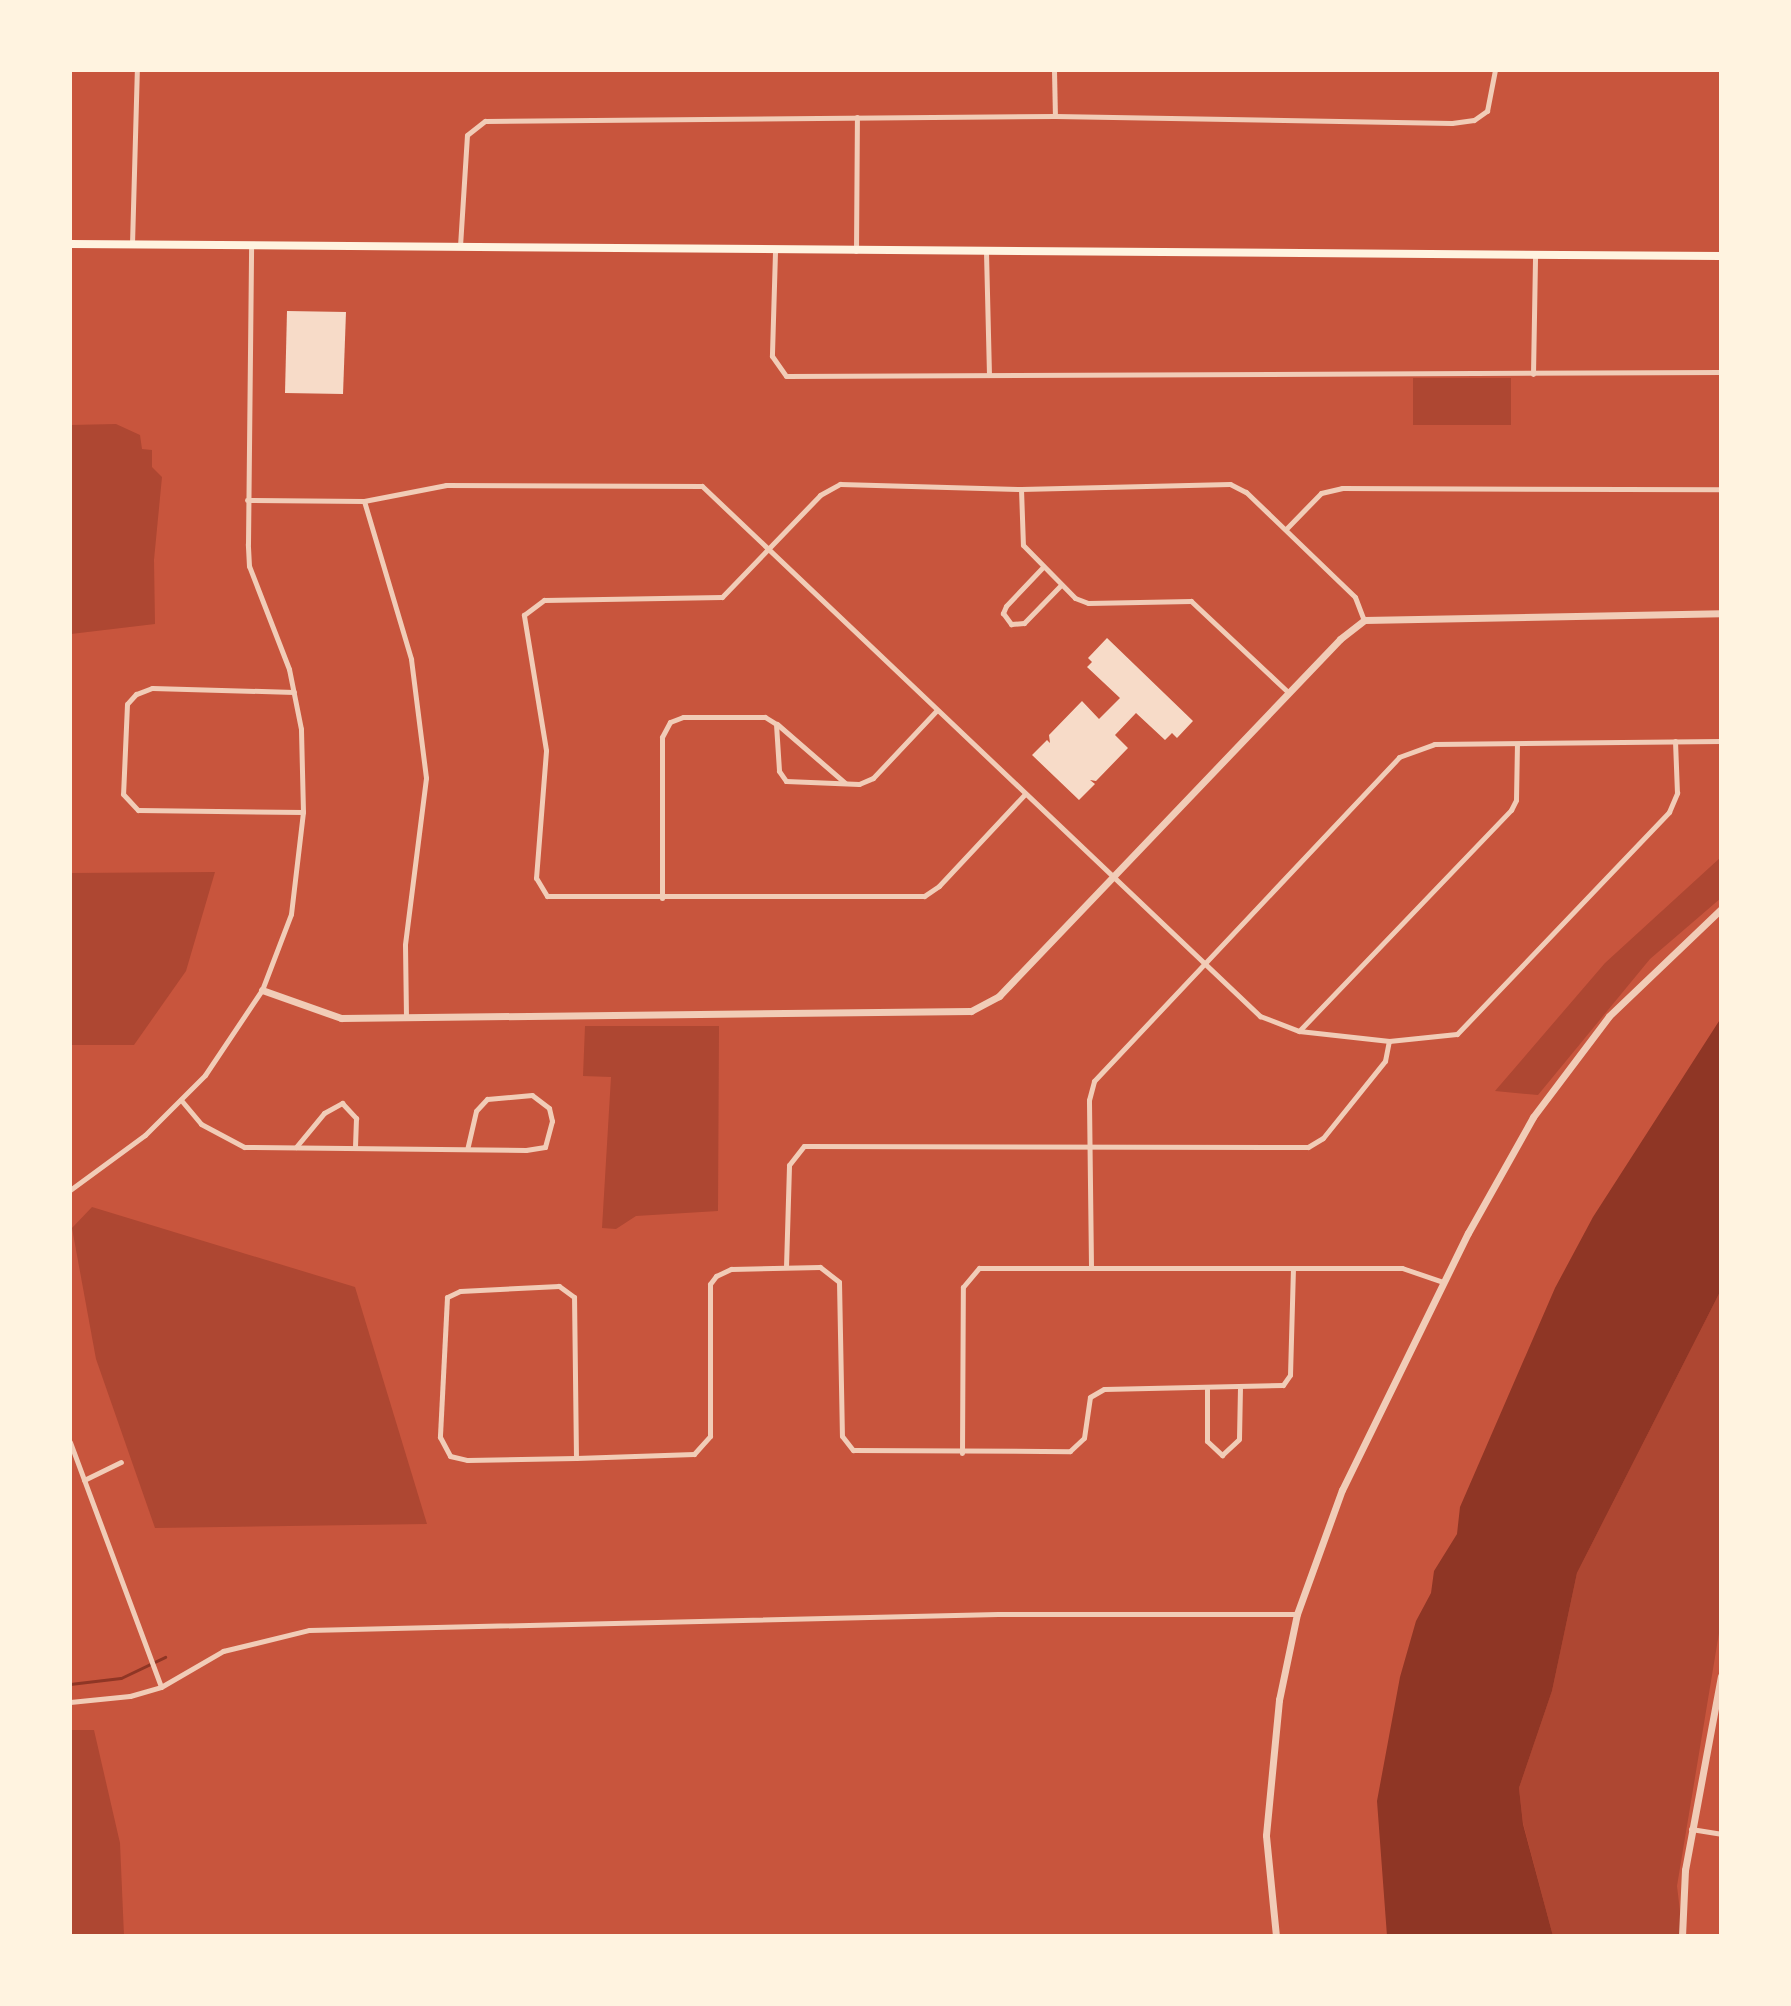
<!DOCTYPE html>
<html>
<head>
<meta charset="utf-8">
<style>
  body { margin:0 }
  #map { position:relative; width:1791px; height:2006px; overflow:hidden; background:#c8553d; font-family:Montserrat,sans-serif }
  div>[style] { position:absolute }
  [style*='--x'] { left:calc(var(--x)*1px); top:calc(var(--y)*1px); width:calc(var(--w)*1px); rotate:calc(var(--a)*1deg) }
  .green>* { inset:0; background:#ae4732 }
  .water>* { inset:0; background:#8f3625 }
  .stream>* { height:3px; margin:-1.5px; padding:0 1.5px; transform-origin:1.5px; border-radius:1.5px; background:#8f3625 }
  .building>* { inset:0; background:#f7dbc8 }
  .minor>* { height:5px; margin:-2.5px; padding:0 2.5px; transform-origin:2.5px; border-radius:2.5px; background:#f1ccb7 }
  .tertiary>* { height:7px; margin:-3.5px; padding:0 3.5px; transform-origin:3.5px; border-radius:3.5px; background:#f1ccb7 }
  .secondary>* { height:8px; margin:-4px; padding:0 4px; transform-origin:4px; border-radius:4px; background:#fff3e0 }
  span { translate:-50% -50%; white-space:nowrap; text-align:center; line-height:1.15; -webkit-text-stroke:7px #fff3e0; paint-order:stroke }
  .frame { position:absolute; inset:0; border:72px solid #fff3e0; pointer-events:none }
</style>
</head>
<body>
<div id="map">
  <div class="green">
    <i style="clip-path:polygon(1413px 378px,1511px 378px,1511px 425px,1413px 425px)"></i>
    <i style="clip-path:polygon(116px 424px,140px 435px,142px 449px,152px 450px,152px 467px,162px 477px,154px 560px,155px 624px,71px 634px,70px 647px,70px 425px)"></i>
    <i style="clip-path:polygon(1721px 857px,1721px 898px,1650px 959px,1538px 1095px,1495px 1091px,1605px 963px)"></i>
    <i style="clip-path:polygon(215px 872px,186px 971px,134px 1045px,70px 1045px,70px 873px)"></i>
    <i style="clip-path:polygon(585px 1026px,719px 1026px,718px 1211px,636px 1216px,616px 1229px,602px 1228px,611px 1077px,583px 1076px)"></i>
    <i style="clip-path:polygon(92px 1207px,355px 1287px,427px 1524px,155px 1528px,96px 1359px,72px 1228px)"></i>
    <i style="clip-path:polygon(1721px 1290px,1721px 1621px,1677px 1886px,1683px 1936px,1553px 1936px,1523px 1823px,1519px 1788px,1552px 1691px,1577px 1573px)"></i>
    <i style="clip-path:polygon(70px 1730px,94px 1730px,120px 1843px,124px 1936px,70px 1936px)"></i>
  </div>
  <div class="water">
    <i style="clip-path:polygon(1721px 1018px,1721px 1290px,1577px 1573px,1552px 1691px,1519px 1788px,1523px 1824px,1553px 1936px,1387px 1936px,1377px 1801px,1400px 1677px,1416px 1621px,1431px 1593px,1434px 1571px,1457px 1534px,1460px 1507px,1555px 1288px,1593px 1217px)"></i>
  </div>
  <div class="stream">
    <i style="--x:70;--y:1684;--w:51;--a:-6.7"></i>
    <i style="--x:121;--y:1678;--w:49;--a:-25.5"></i>
  </div>
  <div class="building">
    <i style="clip-path:polygon(287px 311px,346px 312px,343px 394px,285px 393px)"></i>
    <i style="clip-path:polygon(1107px 638px,1193px 721px,1177px 738px,1172px 733px,1165px 740px,1136px 713px,1115px 735px,1128px 748px,1096px 781px,1090px 780px,1095px 784px,1079px 800px,1032px 755px,1047px 740px,1050px 743px,1049px 735px,1082px 701px,1099px 719px,1120px 698px,1087px 667px,1092px 662px,1088px 658px)"></i>
  </div>
  <div class="minor">
    <i style="--x:1054;--y:70;--w:46;--a:88.8"></i>
    <i style="--x:132;--y:244;--w:174;--a:-88.4"></i>
    <i style="--x:460;--y:246;--w:111;--a:-86.4"></i>
    <i style="--x:467;--y:135;--w:23;--a:-38"></i>
    <i style="--x:485;--y:121;--w:570;--a:-0.5"></i>
    <i style="--x:1055;--y:116;--w:397;--a:1"></i>
    <i style="--x:1452;--y:123;--w:22;--a:-8"></i>
    <i style="--x:1474;--y:120;--w:16;--a:-35"></i>
    <i style="--x:1487;--y:111;--w:42;--a:-79"></i>
    <i style="--x:856;--y:251;--w:134;--a:-89.6"></i>
    <i style="--x:775;--y:252;--w:104;--a:91.7"></i>
    <i style="--x:772;--y:356;--w:24;--a:55"></i>
    <i style="--x:786;--y:376;--w:935;--a:-0.25"></i>
    <i style="--x:986;--y:252;--w:122;--a:88.6"></i>
    <i style="--x:1533;--y:374;--w:119;--a:-89"></i>
    <i style="--x:1021;--y:489;--w:56;--a:88"></i>
    <i style="--x:1023;--y:545;--w:74;--a:45.5"></i>
    <i style="--x:1075;--y:598;--w:14;--a:21"></i>
    <i style="--x:1088;--y:603;--w:103;--a:-1.1"></i>
    <i style="--x:1191;--y:601;--w:134;--a:43.2"></i>
    <i style="--x:247;--y:500;--w:117;--a:0.5"></i>
    <i style="--x:364;--y:501;--w:84;--a:-11"></i>
    <i style="--x:446;--y:485;--w:256;--a:0.2"></i>
    <i style="--x:702;--y:486;--w:770;--a:43.53"></i>
    <i style="--x:1260;--y:1016;--w:42;--a:21"></i>
    <i style="--x:1299;--y:1031;--w:91;--a:6.3"></i>
    <i style="--x:1389;--y:1041;--w:68;--a:-5.9"></i>
    <i style="--x:1457;--y:1034;--w:307;--a:-46.3"></i>
    <i style="--x:1669;--y:812;--w:21;--a:-67"></i>
    <i style="--x:1677;--y:793;--w:52;--a:-92.2"></i>
    <i style="--x:364;--y:501;--w:165;--a:73.4"></i>
    <i style="--x:411;--y:659;--w:120;--a:82.8"></i>
    <i style="--x:426;--y:778;--w:168;--a:97.2"></i>
    <i style="--x:405;--y:945;--w:72;--a:89.2"></i>
    <i style="--x:1286;--y:529;--w:50;--a:-45.8"></i>
    <i style="--x:1321;--y:493;--w:22;--a:-13"></i>
    <i style="--x:1342;--y:488;--w:379;--a:0.2"></i>
    <i style="--x:1042;--y:568;--w:52;--a:133.5"></i>
    <i style="--x:1006;--y:606;--w:8;--a:113"></i>
    <i style="--x:1003;--y:613;--w:14;--a:54"></i>
    <i style="--x:1011;--y:624;--w:13;--a:-4"></i>
    <i style="--x:1024;--y:623;--w:53;--a:-45.8"></i>
    <i style="--x:294;--y:692;--w:142;--a:-178.4"></i>
    <i style="--x:152;--y:688;--w:17;--a:159"></i>
    <i style="--x:136;--y:694;--w:13;--a:132"></i>
    <i style="--x:127;--y:704;--w:90;--a:92.5"></i>
    <i style="--x:123;--y:794;--w:22;--a:47"></i>
    <i style="--x:138;--y:810;--w:165;--a:0.7"></i>
    <i style="--x:777;--y:724;--w:90;--a:40.9"></i>
    <i style="--x:1025;--y:794;--w:126;--a:133.1"></i>
    <i style="--x:939;--y:886;--w:18;--a:146"></i>
    <i style="--x:924;--y:896;--w:377;--a:180"></i>
    <i style="--x:547;--y:896;--w:21;--a:-121"></i>
    <i style="--x:536;--y:878;--w:128;--a:-85.5"></i>
    <i style="--x:546;--y:750;--w:137;--a:-99.3"></i>
    <i style="--x:524;--y:615;--w:25;--a:-37"></i>
    <i style="--x:544;--y:600;--w:178;--a:-1"></i>
    <i style="--x:722;--y:597;--w:141;--a:-46.1"></i>
    <i style="--x:820;--y:495;--w:23;--a:-29"></i>
    <i style="--x:840;--y:484;--w:181;--a:1.6"></i>
    <i style="--x:1021;--y:489;--w:209;--a:-1.4"></i>
    <i style="--x:1230;--y:484;--w:18;--a:27"></i>
    <i style="--x:1246;--y:492;--w:151;--a:43.9"></i>
    <i style="--x:1355;--y:597;--w:25;--a:69"></i>
    <i style="--x:662;--y:898;--w:161;--a:-90"></i>
    <i style="--x:662;--y:737;--w:17;--a:-62"></i>
    <i style="--x:670;--y:722;--w:14;--a:-21"></i>
    <i style="--x:683;--y:717;--w:82;--a:0"></i>
    <i style="--x:765;--y:717;--w:13;--a:32"></i>
    <i style="--x:776;--y:724;--w:47;--a:86.3"></i>
    <i style="--x:779;--y:771;--w:12;--a:55"></i>
    <i style="--x:786;--y:781;--w:73;--a:2.4"></i>
    <i style="--x:859;--y:784;--w:15;--a:-23"></i>
    <i style="--x:873;--y:778;--w:93;--a:-46.7"></i>
    <i style="--x:1300;--y:1030;--w:305;--a:-46.2"></i>
    <i style="--x:1511;--y:810;--w:11;--a:-63"></i>
    <i style="--x:1516;--y:800;--w:55;--a:-89"></i>
    <i style="--x:181;--y:1100;--w:31;--a:50"></i>
    <i style="--x:201;--y:1124;--w:49;--a:28.1"></i>
    <i style="--x:244;--y:1147;--w:282;--a:0.6"></i>
    <i style="--x:526;--y:1150;--w:19;--a:-9"></i>
    <i style="--x:545;--y:1147;--w:27;--a:-75"></i>
    <i style="--x:552;--y:1121;--w:13;--a:-103"></i>
    <i style="--x:549;--y:1108;--w:21;--a:-143"></i>
    <i style="--x:532;--y:1095;--w:45;--a:174.9"></i>
    <i style="--x:487;--y:1099;--w:16;--a:133"></i>
    <i style="--x:476;--y:1111;--w:37;--a:103"></i>
    <i style="--x:296;--y:1147;--w:44;--a:-50.5"></i>
    <i style="--x:324;--y:1113;--w:21;--a:-29"></i>
    <i style="--x:342;--y:1103;--w:21;--a:47"></i>
    <i style="--x:356;--y:1118;--w:29;--a:92"></i>
    <i style="--x:70;--y:1190;--w:93;--a:-36.3"></i>
    <i style="--x:145;--y:1135;--w:85;--a:-45"></i>
    <i style="--x:205;--y:1075;--w:102;--a:-56.2"></i>
    <i style="--x:262;--y:990;--w:81;--a:-69.1"></i>
    <i style="--x:291;--y:914;--w:103;--a:-83.3"></i>
    <i style="--x:303;--y:812;--w:83;--a:-91.4"></i>
    <i style="--x:301;--y:729;--w:61;--a:-101.3"></i>
    <i style="--x:289;--y:669;--w:110;--a:-111.2"></i>
    <i style="--x:249;--y:566;--w:22;--a:-93"></i>
    <i style="--x:248;--y:544;--w:298;--a:-89.4"></i>
    <i style="--x:1091;--y:1266;--w:166;--a:-90.7"></i>
    <i style="--x:1089;--y:1100;--w:20;--a:-75"></i>
    <i style="--x:1094;--y:1081;--w:445;--a:-46.7"></i>
    <i style="--x:1399;--y:757;--w:37;--a:-20"></i>
    <i style="--x:1434;--y:744;--w:287;--a:-0.6"></i>
    <i style="--x:786;--y:1267;--w:102;--a:-88.3"></i>
    <i style="--x:789;--y:1165;--w:24;--a:-52"></i>
    <i style="--x:804;--y:1146;--w:504;--a:0.11"></i>
    <i style="--x:1308;--y:1147;--w:17;--a:-31"></i>
    <i style="--x:1323;--y:1138;--w:99;--a:-51.2"></i>
    <i style="--x:1385;--y:1061;--w:20;--a:-79"></i>
    <i style="--x:1207;--y:1389;--w:52;--a:90"></i>
    <i style="--x:1207;--y:1441;--w:21;--a:43"></i>
    <i style="--x:1222;--y:1455;--w:23;--a:-43"></i>
    <i style="--x:1239;--y:1439;--w:50;--a:-88.9"></i>
    <i style="--x:70;--y:1442;--w:261;--a:69.6"></i>
    <i style="--x:962;--y:1453;--w:166;--a:-89.7"></i>
    <i style="--x:963;--y:1287;--w:25;--a:-50"></i>
    <i style="--x:979;--y:1268;--w:423;--a:0"></i>
    <i style="--x:1402;--y:1268;--w:43;--a:18.9"></i>
    <i style="--x:576;--y:1458;--w:161;--a:-90.7"></i>
    <i style="--x:574;--y:1297;--w:19;--a:-144"></i>
    <i style="--x:559;--y:1286;--w:99;--a:177.1"></i>
    <i style="--x:460;--y:1291;--w:14;--a:155"></i>
    <i style="--x:447;--y:1297;--w:140;--a:92.9"></i>
    <i style="--x:440;--y:1437;--w:21;--a:62"></i>
    <i style="--x:450;--y:1456;--w:17;--a:13"></i>
    <i style="--x:467;--y:1460;--w:109;--a:-1.1"></i>
    <i style="--x:576;--y:1458;--w:118;--a:-1.9"></i>
    <i style="--x:694;--y:1454;--w:24;--a:-48"></i>
    <i style="--x:710;--y:1436;--w:152;--a:-90"></i>
    <i style="--x:710;--y:1284;--w:10;--a:-53"></i>
    <i style="--x:716;--y:1276;--w:17;--a:-25"></i>
    <i style="--x:731;--y:1269;--w:89;--a:-1.3"></i>
    <i style="--x:820;--y:1267;--w:24;--a:38"></i>
    <i style="--x:839;--y:1282;--w:154;--a:88.9"></i>
    <i style="--x:842;--y:1436;--w:18;--a:52"></i>
    <i style="--x:853;--y:1450;--w:217;--a:0.3"></i>
    <i style="--x:1070;--y:1451;--w:19;--a:-43"></i>
    <i style="--x:1084;--y:1438;--w:41;--a:-81.7"></i>
    <i style="--x:1090;--y:1397;--w:16;--a:-30"></i>
    <i style="--x:1104;--y:1389;--w:179;--a:-1.3"></i>
    <i style="--x:1283;--y:1385;--w:12;--a:-55"></i>
    <i style="--x:1290;--y:1375;--w:105;--a:-88.4"></i>
    <i style="--x:84;--y:1480;--w:41;--a:-25.9"></i>
    <i style="--x:70;--y:1702;--w:60;--a:-5.7"></i>
    <i style="--x:130;--y:1696;--w:32;--a:-16"></i>
    <i style="--x:161;--y:1687;--w:72;--a:-30.1"></i>
    <i style="--x:223;--y:1651;--w:89;--a:-13.7"></i>
    <i style="--x:309;--y:1630;--w:689;--a:-1.33"></i>
    <i style="--x:998;--y:1614;--w:299;--a:0"></i>
    <i style="--x:1691;--y:1829;--w:30;--a:9"></i>
  </div>
  <div class="tertiary">
    <i style="--x:262;--y:990;--w:84;--a:19.5"></i>
    <i style="--x:341;--y:1018;--w:630;--a:-0.64"></i>
    <i style="--x:971;--y:1011;--w:32;--a:-28"></i>
    <i style="--x:999;--y:996;--w:494;--a:-46.3"></i>
    <i style="--x:1340;--y:639;--w:31;--a:-38"></i>
    <i style="--x:1364;--y:620;--w:357;--a:-1.1"></i>
    <i style="--x:1276;--y:1936;--w:101;--a:-95.7"></i>
    <i style="--x:1266;--y:1835;--w:136;--a:-84.5"></i>
    <i style="--x:1279;--y:1700;--w:88;--a:-78.2"></i>
    <i style="--x:1297;--y:1614;--w:132;--a:-70.1"></i>
    <i style="--x:1342;--y:1490;--w:286;--a:-63.9"></i>
    <i style="--x:1468;--y:1233;--w:133;--a:-60.7"></i>
    <i style="--x:1533;--y:1117;--w:126;--a:-53"></i>
    <i style="--x:1609;--y:1016;--w:155;--a:-43.7"></i>
    <i style="--x:1682;--y:1936;--w:66;--a:-87.4"></i>
    <i style="--x:1685;--y:1870;--w:197;--a:-79.5"></i>
  </div>
  <div class="secondary">
    <i style="--x:70;--y:244;--w:1651;--a:0.42"></i>
  </div>
  <div class="frame"></div>
</div>
</body>
</html>
